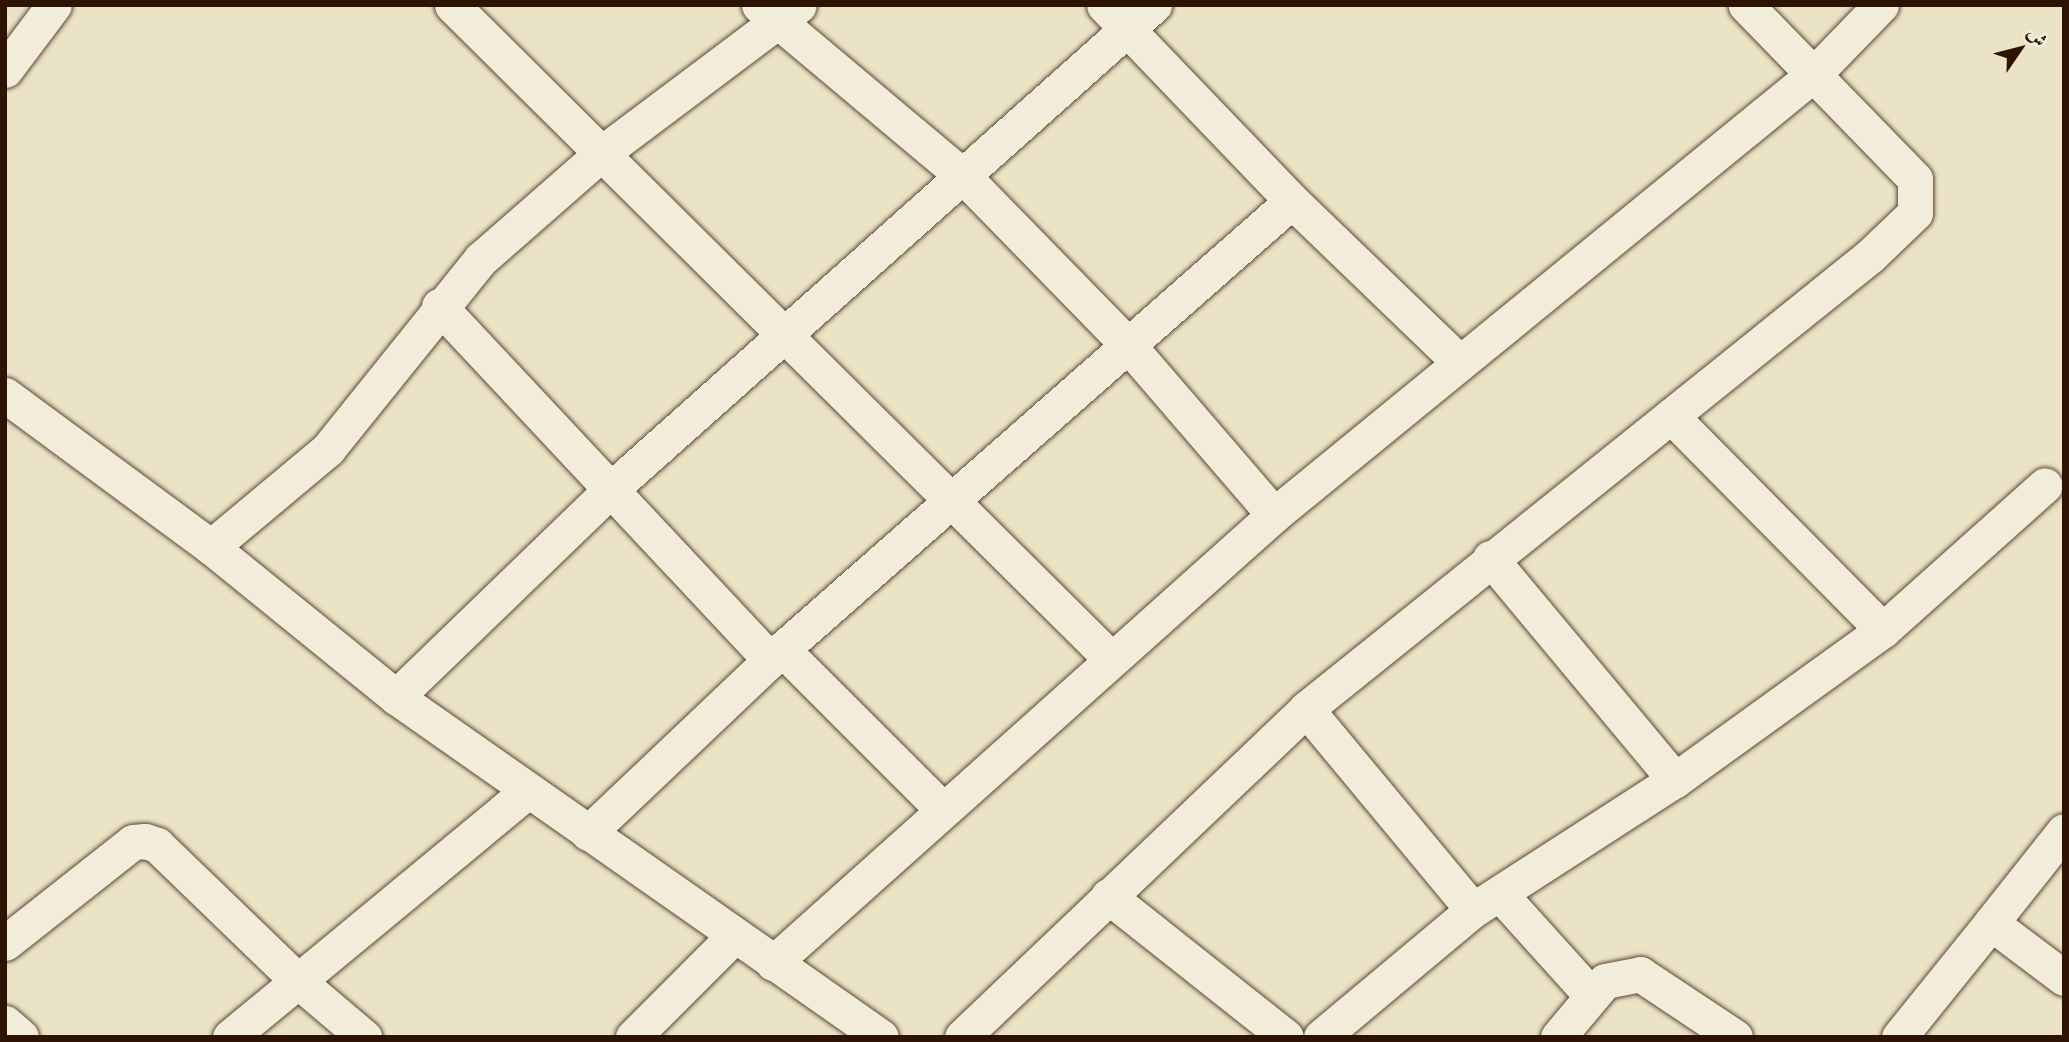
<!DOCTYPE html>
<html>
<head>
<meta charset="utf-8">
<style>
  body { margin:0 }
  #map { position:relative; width:2069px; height:1042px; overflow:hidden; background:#ebe3c6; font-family:"IM FELL Double Pica",Amiri,serif }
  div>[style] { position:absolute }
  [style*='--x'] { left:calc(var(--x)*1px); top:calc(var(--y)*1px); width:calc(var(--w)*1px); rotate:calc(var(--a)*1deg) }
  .roads { filter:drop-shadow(0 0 2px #5c4732) drop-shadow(0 0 2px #5c4732) }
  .minor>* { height:35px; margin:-17.5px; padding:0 17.5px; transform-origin:17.5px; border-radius:17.5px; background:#f2edda }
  span { translate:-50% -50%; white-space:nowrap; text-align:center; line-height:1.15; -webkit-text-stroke:6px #f2edda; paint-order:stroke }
  .frame { position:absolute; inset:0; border:7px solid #2d1301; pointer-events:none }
  .north { position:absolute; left:1985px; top:14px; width:70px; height:70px; -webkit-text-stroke:5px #f2edda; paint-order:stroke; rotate:55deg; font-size:19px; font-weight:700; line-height:28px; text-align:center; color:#2d1301 }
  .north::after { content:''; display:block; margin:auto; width:24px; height:32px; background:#2d1301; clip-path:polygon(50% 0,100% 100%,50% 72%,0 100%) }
</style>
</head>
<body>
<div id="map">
  <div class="roads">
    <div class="minor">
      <i style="--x:452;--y:5;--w:928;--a:44.78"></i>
      <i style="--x:759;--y:5;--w:269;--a:40"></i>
      <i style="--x:965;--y:178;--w:233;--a:45.7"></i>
      <i style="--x:1128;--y:345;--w:224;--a:49.3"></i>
      <i style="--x:1104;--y:5;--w:272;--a:46.2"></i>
      <i style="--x:1292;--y:201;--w:231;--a:43.9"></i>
      <i style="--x:5;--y:70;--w:81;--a:-53"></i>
      <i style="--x:439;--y:306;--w:485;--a:46.9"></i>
      <i style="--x:770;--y:660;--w:695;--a:-41.33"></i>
      <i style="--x:5;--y:395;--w:256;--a:36.4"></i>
      <i style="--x:211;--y:547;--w:238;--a:39"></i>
      <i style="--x:396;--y:697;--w:592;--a:35.03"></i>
      <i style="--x:1671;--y:416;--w:301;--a:45.3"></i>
      <i style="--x:211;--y:547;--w:153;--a:-39.9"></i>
      <i style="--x:328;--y:449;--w:244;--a:-51.2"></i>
      <i style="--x:481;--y:259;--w:161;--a:-41.2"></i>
      <i style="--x:602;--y:153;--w:246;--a:-36.9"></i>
      <i style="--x:1490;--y:558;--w:289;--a:50.2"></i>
      <i style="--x:782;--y:649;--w:228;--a:45"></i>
      <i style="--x:396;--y:697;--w:295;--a:-44"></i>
      <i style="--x:608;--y:492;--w:732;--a:-41.73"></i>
      <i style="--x:1306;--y:709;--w:261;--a:50.3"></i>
      <i style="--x:588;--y:833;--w:251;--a:-43.5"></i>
      <i style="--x:1500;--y:894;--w:135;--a:48"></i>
      <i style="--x:1108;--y:896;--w:227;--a:38.4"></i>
      <i style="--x:1991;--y:923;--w:117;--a:-51.6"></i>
      <i style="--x:5;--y:943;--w:163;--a:-38.3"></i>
      <i style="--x:133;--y:842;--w:12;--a:-5"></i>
      <i style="--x:145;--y:841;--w:13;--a:18"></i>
      <i style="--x:157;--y:845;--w:196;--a:44"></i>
      <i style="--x:298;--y:981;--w:298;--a:-39.6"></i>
      <i style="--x:773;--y:963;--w:672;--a:-41.8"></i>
      <i style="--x:1274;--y:515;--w:699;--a:-39.25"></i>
      <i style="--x:1815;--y:73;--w:95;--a:-45.9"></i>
      <i style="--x:5;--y:1023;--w:21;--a:41"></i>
      <i style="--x:230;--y:1037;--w:88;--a:-39.5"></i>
      <i style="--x:298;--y:981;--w:87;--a:40.3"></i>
      <i style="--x:633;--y:1037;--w:141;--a:-45"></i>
      <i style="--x:962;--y:1037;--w:475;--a:-43.6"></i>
      <i style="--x:1306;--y:709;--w:723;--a:-38.77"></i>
      <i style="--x:1870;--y:256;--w:62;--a:-43.7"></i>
      <i style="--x:1915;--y:213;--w:34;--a:-90"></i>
      <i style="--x:1915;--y:179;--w:243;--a:-134.2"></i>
      <i style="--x:1321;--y:1037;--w:198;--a:-39.9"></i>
      <i style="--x:1473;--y:910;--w:240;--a:-32.8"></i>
      <i style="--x:1675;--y:780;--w:256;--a:-35.8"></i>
      <i style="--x:1883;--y:630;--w:217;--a:-41.8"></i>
      <i style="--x:1558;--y:1037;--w:73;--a:-50"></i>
      <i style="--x:1605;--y:981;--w:36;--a:-11"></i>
      <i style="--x:1640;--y:974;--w:114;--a:33.6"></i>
      <i style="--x:1899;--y:1037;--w:146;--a:-51.1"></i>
      <i style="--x:1991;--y:923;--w:91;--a:37"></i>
    </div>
  </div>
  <div class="frame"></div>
  <div class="north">ش</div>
</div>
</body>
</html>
